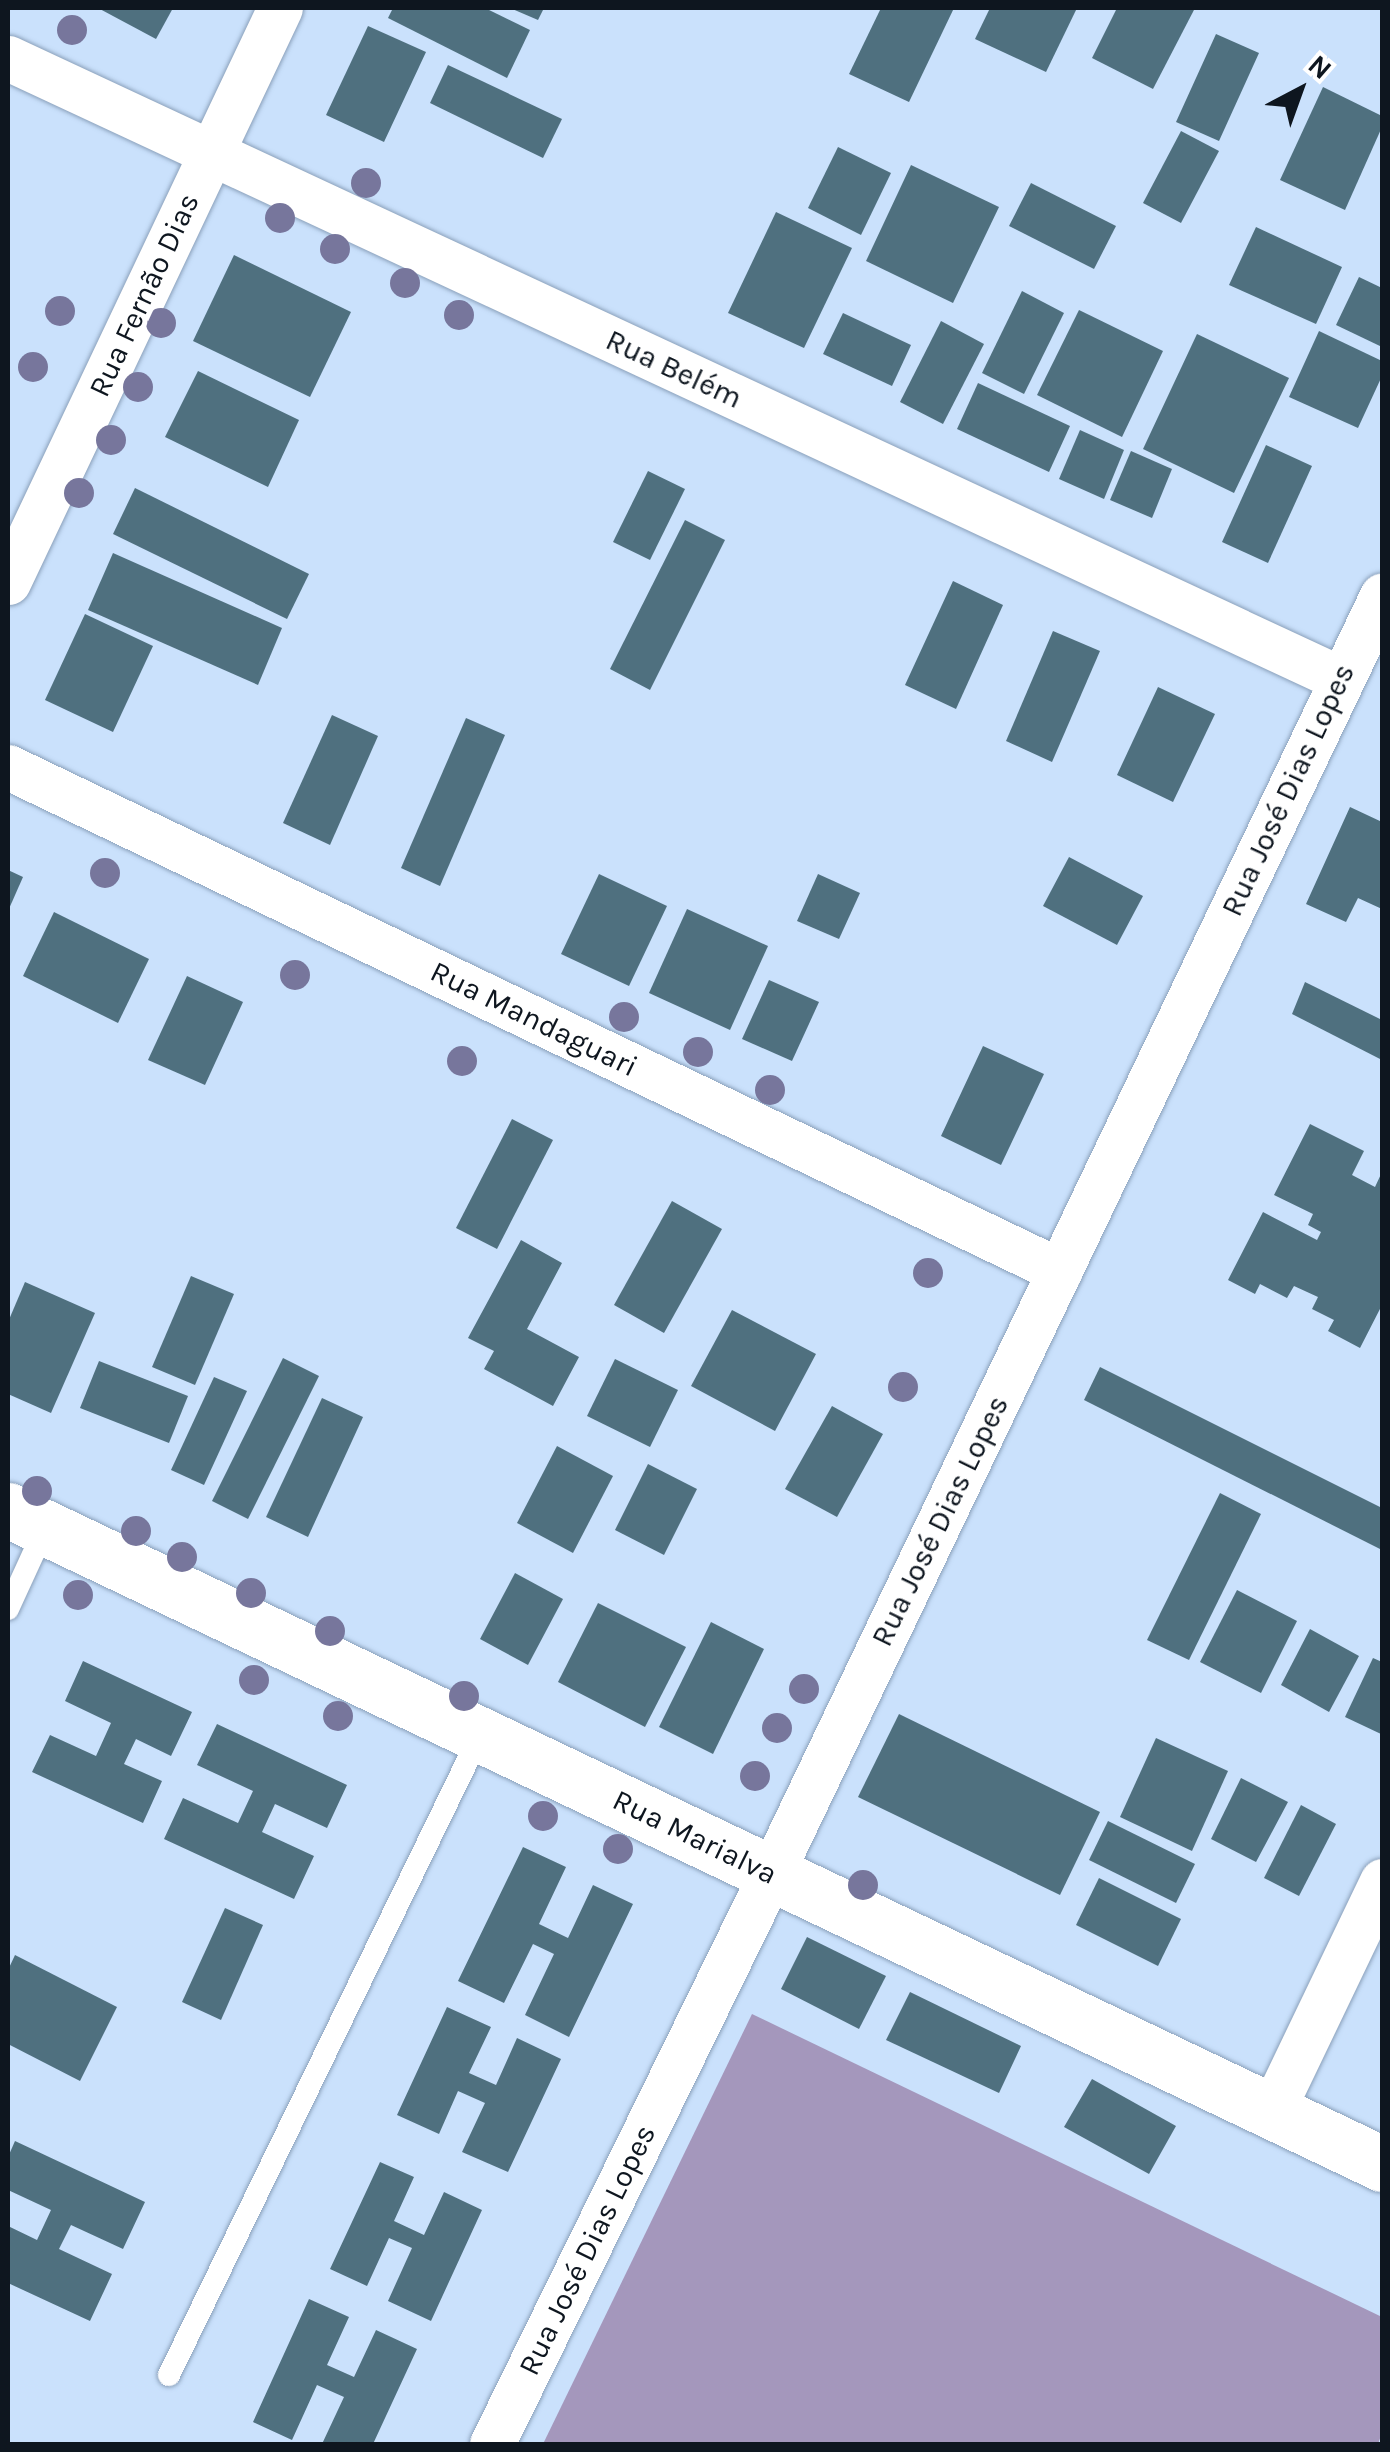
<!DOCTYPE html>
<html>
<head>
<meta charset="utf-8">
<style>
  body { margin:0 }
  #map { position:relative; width:1390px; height:2452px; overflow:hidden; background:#cae1fc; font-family:Karla,sans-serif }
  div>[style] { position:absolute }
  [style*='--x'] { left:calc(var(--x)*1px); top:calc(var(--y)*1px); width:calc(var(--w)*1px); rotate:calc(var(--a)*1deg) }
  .forest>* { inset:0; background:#a497bc }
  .building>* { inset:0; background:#4f707f }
  .roads { filter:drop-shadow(0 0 2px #8aa0ba) drop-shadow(0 0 2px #8aa0ba) }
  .service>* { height:22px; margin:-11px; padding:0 11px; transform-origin:11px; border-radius:11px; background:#fff }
  .minor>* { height:45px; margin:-22.5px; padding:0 22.5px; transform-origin:22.5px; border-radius:22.5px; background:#fff }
  .tertiary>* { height:55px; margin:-27.5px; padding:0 27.5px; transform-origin:27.5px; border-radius:27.5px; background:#fff }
  .trees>* { width:30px; height:30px; margin:-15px; border-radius:50%; background:#77769c }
  span { translate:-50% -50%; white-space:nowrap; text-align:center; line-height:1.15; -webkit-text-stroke:10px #fff; paint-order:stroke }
  .street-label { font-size:30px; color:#0e161f }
  .frame { position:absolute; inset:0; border:10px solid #0e161f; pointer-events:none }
  .north { position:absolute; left:1250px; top:40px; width:100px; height:100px; -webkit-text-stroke:8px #fff; paint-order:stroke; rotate:41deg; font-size:28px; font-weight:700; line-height:40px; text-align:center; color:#0e161f }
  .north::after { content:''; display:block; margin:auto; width:35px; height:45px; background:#0e161f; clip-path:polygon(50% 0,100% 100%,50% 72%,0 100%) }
</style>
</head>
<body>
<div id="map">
  <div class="forest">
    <i style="clip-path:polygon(752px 2014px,1382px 2317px,1382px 2433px,1378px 2444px,543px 2444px)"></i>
  </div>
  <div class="building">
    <i style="clip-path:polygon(98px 8px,173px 8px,156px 39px)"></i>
    <i style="clip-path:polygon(393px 8px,485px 8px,530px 30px,507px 78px,388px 18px)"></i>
    <i style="clip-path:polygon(510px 8px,544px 8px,538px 20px)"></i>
    <i style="clip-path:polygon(881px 8px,954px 8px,909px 102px,849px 74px)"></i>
    <i style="clip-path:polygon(990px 8px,1077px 8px,1046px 72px,975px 39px)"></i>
    <i style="clip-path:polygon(1117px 8px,1195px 8px,1153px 89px,1092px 58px)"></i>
    <i style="clip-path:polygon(368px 26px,426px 52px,384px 142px,326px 115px)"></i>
    <i style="clip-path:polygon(1216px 34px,1259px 53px,1219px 141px,1176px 122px)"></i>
    <i style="clip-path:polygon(448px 65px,562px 119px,543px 158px,430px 103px)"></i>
    <i style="clip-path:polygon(1323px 87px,1382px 116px,1382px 127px,1345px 210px,1280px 180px)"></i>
    <i style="clip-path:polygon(1181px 131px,1219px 151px,1181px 223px,1143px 203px)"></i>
    <i style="clip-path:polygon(838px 147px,891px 173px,861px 235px,808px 208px)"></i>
    <i style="clip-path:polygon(911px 165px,999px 207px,953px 303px,866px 261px)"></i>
    <i style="clip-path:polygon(1031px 183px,1116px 226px,1094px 269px,1009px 226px)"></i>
    <i style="clip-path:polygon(776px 212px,852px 248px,804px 348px,728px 313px)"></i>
    <i style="clip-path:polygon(1256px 227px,1342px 267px,1316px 324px,1229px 285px)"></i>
    <i style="clip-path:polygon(234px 255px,351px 312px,310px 397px,193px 341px)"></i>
    <i style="clip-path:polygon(1359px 277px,1382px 288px,1382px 347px,1336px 325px)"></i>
    <i style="clip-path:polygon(1022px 291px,1064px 313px,1024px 394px,982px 373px)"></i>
    <i style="clip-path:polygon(1079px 310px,1163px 351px,1122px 437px,1037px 395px)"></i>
    <i style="clip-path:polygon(843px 313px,911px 345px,892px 386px,823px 354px)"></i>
    <i style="clip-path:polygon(941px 321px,984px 344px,943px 424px,900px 402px)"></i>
    <i style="clip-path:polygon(1319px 331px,1382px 361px,1382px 376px,1358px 428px,1289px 397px)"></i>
    <i style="clip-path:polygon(1197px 334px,1289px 378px,1234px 493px,1143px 449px)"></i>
    <i style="clip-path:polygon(198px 371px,299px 420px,268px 487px,165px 437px)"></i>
    <i style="clip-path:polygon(978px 383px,1070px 426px,1049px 472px,957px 429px)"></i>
    <i style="clip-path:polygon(1080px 430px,1124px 450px,1104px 499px,1059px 479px)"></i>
    <i style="clip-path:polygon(1266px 445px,1312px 466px,1268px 563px,1222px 542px)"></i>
    <i style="clip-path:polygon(1131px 451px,1172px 469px,1152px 518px,1110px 500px)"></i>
    <i style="clip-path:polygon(648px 471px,685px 489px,650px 560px,613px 542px)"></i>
    <i style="clip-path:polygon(135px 488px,309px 574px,287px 619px,113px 534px)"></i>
    <i style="clip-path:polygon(685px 520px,725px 540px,650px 690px,610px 669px)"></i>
    <i style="clip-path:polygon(113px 553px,282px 628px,258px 685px,88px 610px)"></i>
    <i style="clip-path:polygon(953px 581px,1003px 605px,956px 709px,905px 685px)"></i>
    <i style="clip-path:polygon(85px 614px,153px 646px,113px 732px,45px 700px)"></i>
    <i style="clip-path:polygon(1053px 631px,1100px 651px,1052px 762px,1006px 741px)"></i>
    <i style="clip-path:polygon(1158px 687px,1215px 714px,1173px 802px,1117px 775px)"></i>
    <i style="clip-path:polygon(332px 715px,378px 736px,330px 845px,283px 823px)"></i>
    <i style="clip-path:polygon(466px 718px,505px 735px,440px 886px,401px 868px)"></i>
    <i style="clip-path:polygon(1350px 807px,1382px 822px,1382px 909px,1358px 898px,1346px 922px,1306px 904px)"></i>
    <i style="clip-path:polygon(1069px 857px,1143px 896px,1117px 945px,1043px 906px)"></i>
    <i style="clip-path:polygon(8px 870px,23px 877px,8px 911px)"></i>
    <i style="clip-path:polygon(599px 874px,667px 906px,629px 986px,561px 954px)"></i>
    <i style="clip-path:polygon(818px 874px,860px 893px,839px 939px,797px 921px)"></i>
    <i style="clip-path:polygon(687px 909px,768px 946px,730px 1030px,649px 993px)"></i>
    <i style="clip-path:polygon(54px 912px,149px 959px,118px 1023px,23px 976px)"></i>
    <i style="clip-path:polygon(187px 976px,243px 1002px,205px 1085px,148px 1060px)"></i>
    <i style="clip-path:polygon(769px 980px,819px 1002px,792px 1061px,742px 1039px)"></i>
    <i style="clip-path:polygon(1305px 982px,1382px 1020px,1382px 1060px,1292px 1014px)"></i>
    <i style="clip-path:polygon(983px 1046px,1044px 1074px,1001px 1165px,941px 1136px)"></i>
    <i style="clip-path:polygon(512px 1119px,553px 1140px,497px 1249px,456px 1228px)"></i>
    <i style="clip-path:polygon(1310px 1124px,1364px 1151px,1352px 1175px,1375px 1187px,1382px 1172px,1382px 1305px,1360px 1348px,1328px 1331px,1334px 1320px,1312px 1309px,1318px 1297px,1294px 1286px,1287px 1298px,1260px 1284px,1255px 1294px,1228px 1280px,1263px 1212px,1317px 1240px,1321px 1232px,1308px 1225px,1313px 1214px,1274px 1195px)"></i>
    <i style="clip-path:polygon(672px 1201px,722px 1229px,664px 1333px,614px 1305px)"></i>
    <i style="clip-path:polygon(521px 1240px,562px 1263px,527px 1329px,579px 1357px,553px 1406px,484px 1369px,494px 1351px,468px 1338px)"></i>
    <i style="clip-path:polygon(191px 1276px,234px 1294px,195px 1385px,152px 1367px)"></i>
    <i style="clip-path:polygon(25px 1282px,95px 1313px,51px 1413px,8px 1394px,8px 1322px)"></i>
    <i style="clip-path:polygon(732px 1310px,816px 1354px,775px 1431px,691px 1386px)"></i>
    <i style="clip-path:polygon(283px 1358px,319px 1376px,248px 1519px,212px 1501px)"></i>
    <i style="clip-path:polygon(615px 1359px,678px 1390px,650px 1447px,587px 1416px)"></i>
    <i style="clip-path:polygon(99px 1361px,188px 1396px,169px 1443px,80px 1408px)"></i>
    <i style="clip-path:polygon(1100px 1367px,1382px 1508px,1382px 1550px,1084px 1400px)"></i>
    <i style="clip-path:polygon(214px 1377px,247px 1391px,204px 1485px,171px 1470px)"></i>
    <i style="clip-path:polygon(322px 1398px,363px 1417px,308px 1537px,266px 1517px)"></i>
    <i style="clip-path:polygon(832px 1406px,883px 1434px,837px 1517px,785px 1489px)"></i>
    <i style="clip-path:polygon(557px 1446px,613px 1476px,573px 1553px,517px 1523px)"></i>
    <i style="clip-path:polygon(648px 1464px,697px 1489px,664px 1555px,615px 1530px)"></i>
    <i style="clip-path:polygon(1220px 1493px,1261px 1514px,1189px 1660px,1147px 1640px)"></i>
    <i style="clip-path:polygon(515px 1573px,563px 1599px,528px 1665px,480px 1639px)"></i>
    <i style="clip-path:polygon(1237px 1590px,1297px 1621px,1261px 1693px,1200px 1662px)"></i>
    <i style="clip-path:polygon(598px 1603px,686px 1647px,645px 1727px,558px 1682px)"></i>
    <i style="clip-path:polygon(711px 1622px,764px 1649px,713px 1754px,659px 1727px)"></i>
    <i style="clip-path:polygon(1310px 1629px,1359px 1656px,1329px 1712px,1281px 1685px)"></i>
    <i style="clip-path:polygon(1373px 1658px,1382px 1662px,1381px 1734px,1345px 1717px)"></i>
    <i style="clip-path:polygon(83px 1661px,192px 1712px,171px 1756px,136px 1739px,124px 1764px,162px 1781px,143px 1823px,32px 1772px,50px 1735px,96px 1756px,111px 1723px,65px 1701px)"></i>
    <i style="clip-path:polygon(899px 1714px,1100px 1812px,1060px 1895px,858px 1797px)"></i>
    <i style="clip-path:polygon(217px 1724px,347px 1785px,327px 1828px,275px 1804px,262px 1832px,314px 1856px,294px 1899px,164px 1839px,183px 1798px,238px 1823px,253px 1791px,197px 1765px)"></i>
    <i style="clip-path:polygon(1156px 1738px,1228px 1771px,1192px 1851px,1120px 1817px)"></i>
    <i style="clip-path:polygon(1241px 1778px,1288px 1802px,1256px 1862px,1211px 1839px)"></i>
    <i style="clip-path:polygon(1301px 1805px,1336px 1824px,1299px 1896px,1264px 1878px)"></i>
    <i style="clip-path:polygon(1108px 1821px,1195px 1864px,1176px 1903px,1089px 1860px)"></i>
    <i style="clip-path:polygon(523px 1847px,566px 1867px,539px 1924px,568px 1938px,593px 1885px,633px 1904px,569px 2037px,525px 2015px,554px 1954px,533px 1944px,504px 2003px,458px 1981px)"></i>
    <i style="clip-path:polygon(1099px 1878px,1181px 1919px,1158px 1966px,1076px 1925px)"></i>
    <i style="clip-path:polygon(225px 1908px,263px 1925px,221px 2020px,182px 2002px)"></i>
    <i style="clip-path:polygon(807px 1937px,886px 1976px,859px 2029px,781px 1989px)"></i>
    <i style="clip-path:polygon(15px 1955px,117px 2007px,80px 2081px,8px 2044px,8px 1970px)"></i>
    <i style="clip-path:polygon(910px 1992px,1021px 2046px,999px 2093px,886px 2040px)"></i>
    <i style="clip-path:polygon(447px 2007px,491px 2027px,469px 2073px,496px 2085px,517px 2038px,561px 2059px,508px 2172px,462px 2152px,485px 2103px,458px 2091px,439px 2134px,397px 2115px)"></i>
    <i style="clip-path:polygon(1092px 2079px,1176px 2126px,1149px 2174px,1064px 2127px)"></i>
    <i style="clip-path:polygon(15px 2141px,145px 2202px,123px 2249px,71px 2225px,59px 2249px,112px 2274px,90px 2321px,8px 2283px,8px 2226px,37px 2240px,51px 2210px,8px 2190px,8px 2157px)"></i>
    <i style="clip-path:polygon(380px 2162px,414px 2177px,394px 2221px,424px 2235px,444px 2192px,482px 2210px,431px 2321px,388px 2301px,412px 2248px,389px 2238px,367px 2286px,330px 2269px)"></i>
    <i style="clip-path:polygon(309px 2299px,349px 2317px,327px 2365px,354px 2377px,376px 2330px,417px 2349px,373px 2444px,322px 2444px,344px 2397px,317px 2385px,292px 2440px,253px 2422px)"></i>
  </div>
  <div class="roads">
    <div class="service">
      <i style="--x:8;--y:1609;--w:89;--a:-65.4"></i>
      <i style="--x:169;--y:2375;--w:714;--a:-64.08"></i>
    </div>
    <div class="minor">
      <i style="--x:8;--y:58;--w:1471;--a:24.98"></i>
      <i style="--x:8;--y:582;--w:635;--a:-64.65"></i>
      <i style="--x:8;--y:767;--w:1166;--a:25.6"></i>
      <i style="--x:1272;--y:2111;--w:255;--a:-64.4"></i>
      <i style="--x:492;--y:2444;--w:635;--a:-63.92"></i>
      <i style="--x:771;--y:1874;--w:1417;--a:-64.45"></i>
    </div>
    <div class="tertiary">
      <i style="--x:8;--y:1510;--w:1522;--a:25.45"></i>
    </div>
  </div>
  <div class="trees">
    <i style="left:72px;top:30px"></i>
    <i style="left:366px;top:183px"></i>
    <i style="left:280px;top:218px"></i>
    <i style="left:335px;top:249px"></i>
    <i style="left:405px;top:283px"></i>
    <i style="left:60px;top:311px"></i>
    <i style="left:459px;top:315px"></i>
    <i style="left:161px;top:323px"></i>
    <i style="left:33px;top:367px"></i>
    <i style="left:138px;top:387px"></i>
    <i style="left:111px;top:440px"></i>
    <i style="left:79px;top:493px"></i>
    <i style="left:105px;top:873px"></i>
    <i style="left:295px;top:975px"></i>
    <i style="left:624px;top:1017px"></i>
    <i style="left:698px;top:1052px"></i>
    <i style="left:462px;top:1061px"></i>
    <i style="left:770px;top:1090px"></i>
    <i style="left:928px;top:1273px"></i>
    <i style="left:903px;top:1387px"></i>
    <i style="left:37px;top:1491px"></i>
    <i style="left:136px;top:1531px"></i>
    <i style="left:182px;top:1557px"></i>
    <i style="left:251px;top:1593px"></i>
    <i style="left:78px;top:1595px"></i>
    <i style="left:330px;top:1631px"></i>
    <i style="left:254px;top:1680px"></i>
    <i style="left:804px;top:1689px"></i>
    <i style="left:464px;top:1696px"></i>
    <i style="left:338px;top:1716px"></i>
    <i style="left:777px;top:1728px"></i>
    <i style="left:755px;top:1776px"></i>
    <i style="left:543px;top:1816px"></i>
    <i style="left:618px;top:1849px"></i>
    <i style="left:863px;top:1885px"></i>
  </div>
  <div class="street-label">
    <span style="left:144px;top:295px;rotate:-65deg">Rua Fernão Dias</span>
    <span style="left:674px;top:369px;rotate:25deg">Rua Belém</span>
    <span style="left:1288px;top:790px;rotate:-65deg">Rua José Dias Lopes</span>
    <span style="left:534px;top:1019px;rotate:26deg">Rua Mandaguari</span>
    <span style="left:940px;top:1521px;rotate:-64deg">Rua José Dias Lopes</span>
    <span style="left:695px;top:1837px;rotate:26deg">Rua Marialva</span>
    <span style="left:587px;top:2250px;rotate:-64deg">Rua José Dias Lopes</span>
  </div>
  <div class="frame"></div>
  <div class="north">N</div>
</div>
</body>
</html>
